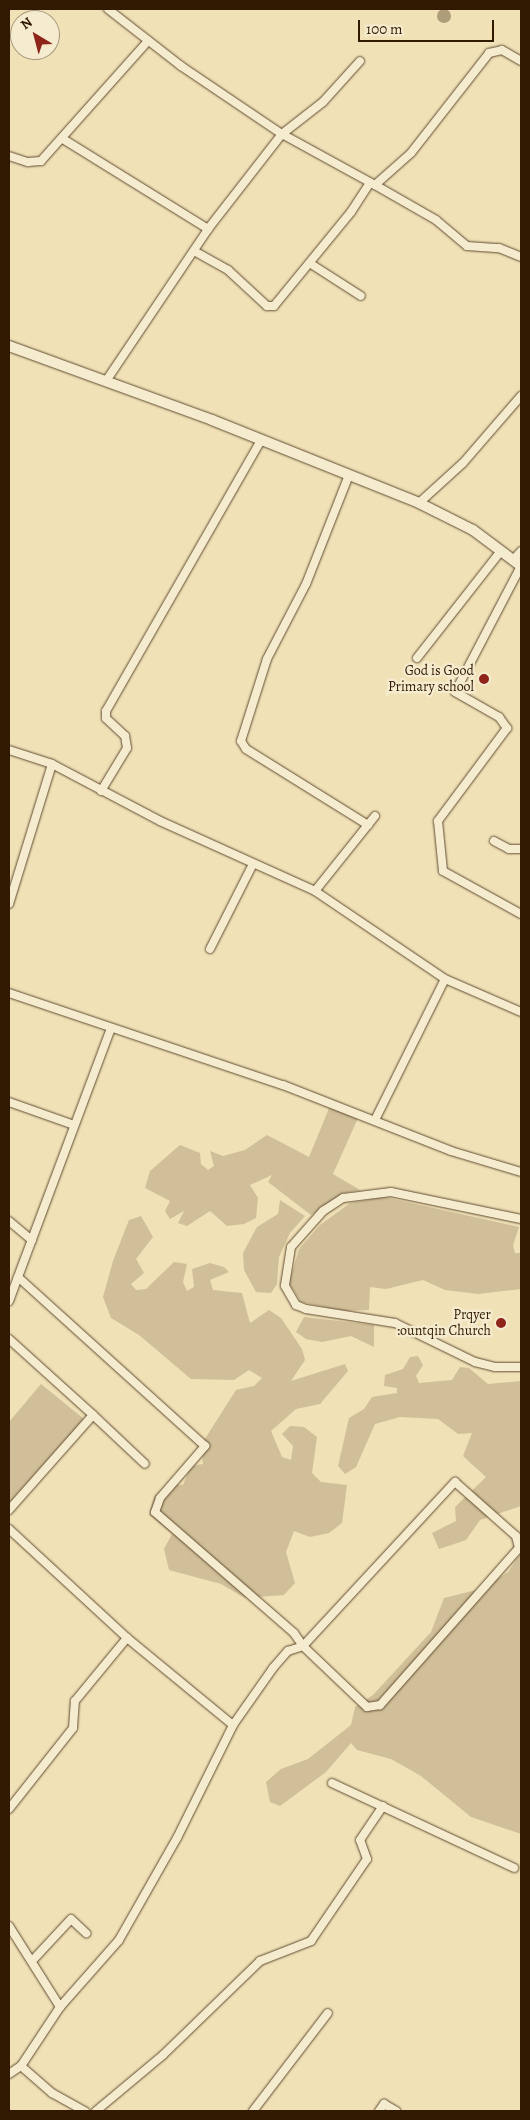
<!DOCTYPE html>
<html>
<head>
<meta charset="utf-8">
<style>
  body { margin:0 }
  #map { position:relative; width:530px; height:2120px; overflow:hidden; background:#f0e1b7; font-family:Alegreya,serif }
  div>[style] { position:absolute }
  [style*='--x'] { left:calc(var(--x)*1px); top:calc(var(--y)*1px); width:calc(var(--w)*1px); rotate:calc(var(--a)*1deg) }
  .green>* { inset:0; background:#d0bf98 }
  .water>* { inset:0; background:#af9d79 }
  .round { border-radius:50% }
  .roads { filter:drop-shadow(0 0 1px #614b2f) drop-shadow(0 0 1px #614b2f) }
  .street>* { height:8px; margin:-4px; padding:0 4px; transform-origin:4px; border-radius:4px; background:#f5ecd0 }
  .secondary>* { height:10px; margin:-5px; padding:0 5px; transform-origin:5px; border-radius:5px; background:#f5ecd0 }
  .dots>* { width:14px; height:14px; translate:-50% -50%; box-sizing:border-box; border:2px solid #f5ecd0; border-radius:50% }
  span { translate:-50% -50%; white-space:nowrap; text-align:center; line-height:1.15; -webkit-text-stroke:4.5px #f5ecd0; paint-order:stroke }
  .poi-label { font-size:14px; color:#311902 }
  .right { translate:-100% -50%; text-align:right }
  .frame { position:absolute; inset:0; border:10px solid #311902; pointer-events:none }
  .north { position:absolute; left:10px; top:10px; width:50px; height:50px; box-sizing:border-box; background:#f5ecd0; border:1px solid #a7987e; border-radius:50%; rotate:323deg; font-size:14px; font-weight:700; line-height:20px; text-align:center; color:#311902 }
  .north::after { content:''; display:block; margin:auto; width:18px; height:22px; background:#8f2418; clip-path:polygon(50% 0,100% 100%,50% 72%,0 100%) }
  .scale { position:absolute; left:358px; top:20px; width:136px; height:22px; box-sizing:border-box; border:2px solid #311902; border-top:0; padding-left:6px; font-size:15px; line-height:18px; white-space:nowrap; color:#311902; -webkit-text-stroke:4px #f5ecd0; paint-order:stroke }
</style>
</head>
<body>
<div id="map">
  <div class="green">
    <i style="clip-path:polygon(330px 1106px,358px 1118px,333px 1174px,360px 1190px,344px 1193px,311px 1215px,268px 1182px,272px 1175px,250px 1185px,258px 1198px,256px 1218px,244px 1224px,227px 1226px,210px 1211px,187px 1226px,178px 1223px,184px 1211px,170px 1219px,165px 1211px,170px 1201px,145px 1188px,150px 1171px,180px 1145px,200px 1153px,201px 1164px,208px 1170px,214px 1166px,210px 1151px,223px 1156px,245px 1150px,267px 1135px,309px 1157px)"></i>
    <i style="clip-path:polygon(384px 1197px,519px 1227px,513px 1245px,515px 1253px,521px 1253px,521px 1289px,478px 1294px,445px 1290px,423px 1280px,386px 1289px,370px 1287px,369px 1310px,343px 1311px,301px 1302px,289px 1283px,299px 1249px,320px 1225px,350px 1203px)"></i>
    <i style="clip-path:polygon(280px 1200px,305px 1216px,290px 1233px,279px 1257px,277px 1284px,271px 1293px,256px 1292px,244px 1270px,243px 1253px,257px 1227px,278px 1214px)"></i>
    <i style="clip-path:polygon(141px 1216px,153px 1237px,136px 1259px,144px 1273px,131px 1284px,136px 1290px,146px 1289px,174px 1262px,187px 1264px,183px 1282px,187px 1291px,194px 1287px,192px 1269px,210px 1263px,224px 1267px,229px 1272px,210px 1280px,213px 1290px,242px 1293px,250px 1323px,269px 1310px,281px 1318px,302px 1349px,305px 1360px,291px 1381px,345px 1364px,348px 1371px,320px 1404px,296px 1409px,271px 1431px,282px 1457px,291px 1460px,293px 1446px,282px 1434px,290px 1426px,304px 1427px,317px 1437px,312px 1473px,321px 1482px,347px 1485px,342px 1523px,329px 1533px,310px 1537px,294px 1531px,286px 1552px,295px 1583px,284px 1595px,245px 1598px,221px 1584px,169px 1570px,164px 1549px,172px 1534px,149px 1515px,154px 1496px,170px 1484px,183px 1485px,191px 1466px,203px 1464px,201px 1445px,236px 1390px,254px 1386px,262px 1378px,249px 1370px,234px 1380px,191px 1379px,139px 1335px,111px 1318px,103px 1297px,113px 1261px,129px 1220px)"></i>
    <i style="clip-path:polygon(304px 1317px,374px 1325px,374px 1347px,351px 1336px,322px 1342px,306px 1339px,296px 1332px)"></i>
    <i style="clip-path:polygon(418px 1356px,423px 1365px,416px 1376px,419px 1383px,452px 1380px,460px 1367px,469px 1368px,488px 1384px,521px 1381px,521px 1506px,480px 1520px,466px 1540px,439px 1549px,432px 1533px,456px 1521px,455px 1507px,486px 1477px,463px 1456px,472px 1433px,458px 1434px,438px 1419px,400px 1417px,375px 1424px,356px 1467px,345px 1474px,338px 1466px,349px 1418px,364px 1409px,372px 1397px,397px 1393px,397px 1388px,384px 1386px,385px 1375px,403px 1369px,410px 1357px)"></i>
    <i style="clip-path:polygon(41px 1384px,84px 1419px,9px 1503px,9px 1422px)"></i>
    <i style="clip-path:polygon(521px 1553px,521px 1834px,471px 1817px,421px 1776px,391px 1759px,357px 1750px,351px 1743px,326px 1772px,280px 1806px,270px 1802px,266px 1782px,281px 1769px,308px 1759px,351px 1725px,355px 1707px,373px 1695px,431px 1632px,444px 1598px,484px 1588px,508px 1572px)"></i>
  </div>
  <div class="water">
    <i class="round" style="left:437px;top:9px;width:14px;height:14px"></i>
  </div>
  <div class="roads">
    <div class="street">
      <i style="--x:108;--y:9;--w:93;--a:38"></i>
      <i style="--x:181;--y:66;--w:122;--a:34"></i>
      <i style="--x:282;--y:134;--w:106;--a:28.7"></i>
      <i style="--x:375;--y:185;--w:48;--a:-41.6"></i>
      <i style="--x:411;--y:153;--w:127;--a:-52"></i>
      <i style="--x:489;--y:53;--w:13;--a:-13"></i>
      <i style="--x:502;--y:50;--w:22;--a:30"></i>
      <i style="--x:63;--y:139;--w:171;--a:31.8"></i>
      <i style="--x:9;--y:156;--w:20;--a:18"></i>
      <i style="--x:28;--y:162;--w:13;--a:-4"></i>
      <i style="--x:41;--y:161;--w:161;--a:-48.3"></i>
      <i style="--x:375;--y:185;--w:70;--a:29.8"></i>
      <i style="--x:436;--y:220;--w:40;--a:40"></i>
      <i style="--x:467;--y:246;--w:32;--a:4"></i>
      <i style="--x:499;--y:248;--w:24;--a:22"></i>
      <i style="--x:194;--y:251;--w:39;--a:29"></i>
      <i style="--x:228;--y:270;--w:53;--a:42.7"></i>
      <i style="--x:267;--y:306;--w:7;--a:0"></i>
      <i style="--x:274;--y:306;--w:122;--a:-50.7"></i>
      <i style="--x:351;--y:212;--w:35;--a:-57"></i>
      <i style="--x:311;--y:264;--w:59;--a:32.6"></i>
      <i style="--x:106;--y:381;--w:183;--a:-56.1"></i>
      <i style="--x:208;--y:229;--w:120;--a:-52.1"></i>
      <i style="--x:282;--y:134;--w:52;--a:-38"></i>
      <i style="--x:323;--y:102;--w:55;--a:-47.9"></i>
      <i style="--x:349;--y:475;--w:117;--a:111.5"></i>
      <i style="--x:306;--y:584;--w:85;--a:117.5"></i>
      <i style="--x:267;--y:659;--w:86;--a:107.6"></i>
      <i style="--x:241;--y:741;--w:9;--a:58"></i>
      <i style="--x:246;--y:749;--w:144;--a:31.9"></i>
      <i style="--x:419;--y:503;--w:59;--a:-42.3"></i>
      <i style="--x:463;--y:463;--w:89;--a:-49.1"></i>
      <i style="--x:513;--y:560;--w:12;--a:-48"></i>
      <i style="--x:521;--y:566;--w:142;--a:117.6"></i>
      <i style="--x:455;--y:692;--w:51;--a:29.6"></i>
      <i style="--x:499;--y:717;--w:14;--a:54"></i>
      <i style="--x:507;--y:728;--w:116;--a:126.6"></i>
      <i style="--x:438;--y:821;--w:50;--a:84.3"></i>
      <i style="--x:443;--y:871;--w:89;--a:28.9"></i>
      <i style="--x:417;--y:658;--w:136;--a:-51.9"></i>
      <i style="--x:9;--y:750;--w:45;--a:18"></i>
      <i style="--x:52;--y:764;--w:122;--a:27.8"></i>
      <i style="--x:160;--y:821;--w:170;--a:24.3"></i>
      <i style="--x:315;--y:891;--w:157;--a:34.1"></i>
      <i style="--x:445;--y:979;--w:83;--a:23.5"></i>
      <i style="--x:101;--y:791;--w:50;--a:-58.8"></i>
      <i style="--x:127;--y:748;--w:12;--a:-99"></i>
      <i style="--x:125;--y:736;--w:26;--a:-137"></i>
      <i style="--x:106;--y:718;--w:7;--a:-90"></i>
      <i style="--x:106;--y:711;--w:312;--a:-60.2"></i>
      <i style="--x:494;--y:841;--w:17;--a:28"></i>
      <i style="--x:509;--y:849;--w:12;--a:0"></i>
      <i style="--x:315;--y:891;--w:96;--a:-51.3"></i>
      <i style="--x:9;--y:904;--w:146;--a:-72.9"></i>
      <i style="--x:210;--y:949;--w:95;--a:-63.2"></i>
      <i style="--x:9;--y:993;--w:289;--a:18.6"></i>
      <i style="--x:283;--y:1085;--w:180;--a:21.4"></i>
      <i style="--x:451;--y:1151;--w:73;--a:16.7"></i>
      <i style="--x:9;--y:1102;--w:69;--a:19.5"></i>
      <i style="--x:375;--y:1120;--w:157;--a:-63.6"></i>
      <i style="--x:521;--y:1219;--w:133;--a:-168.3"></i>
      <i style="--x:391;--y:1192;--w:48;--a:172.9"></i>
      <i style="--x:343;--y:1198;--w:24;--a:147"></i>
      <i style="--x:323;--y:1211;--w:48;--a:131.6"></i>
      <i style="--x:291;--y:1247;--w:39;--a:99"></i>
      <i style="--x:285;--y:1286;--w:22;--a:60"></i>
      <i style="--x:296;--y:1305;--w:11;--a:22"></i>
      <i style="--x:306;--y:1309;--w:90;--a:8.9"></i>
      <i style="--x:395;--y:1323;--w:89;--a:26"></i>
      <i style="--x:475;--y:1362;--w:21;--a:14"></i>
      <i style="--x:495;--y:1367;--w:26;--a:0"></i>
      <i style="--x:9;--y:1221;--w:30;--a:40"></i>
      <i style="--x:9;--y:1301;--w:291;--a:-69.5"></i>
      <i style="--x:9;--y:1339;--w:113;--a:42.1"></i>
      <i style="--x:93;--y:1415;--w:127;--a:131.5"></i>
      <i style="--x:93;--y:1415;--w:71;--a:43.3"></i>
      <i style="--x:455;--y:1482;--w:81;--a:41.5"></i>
      <i style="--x:516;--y:1536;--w:12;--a:76"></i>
      <i style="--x:519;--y:1548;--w:210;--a:131.5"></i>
      <i style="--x:380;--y:1705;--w:13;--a:171"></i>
      <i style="--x:367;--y:1707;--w:88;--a:-136.4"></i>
      <i style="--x:303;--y:1646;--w:224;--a:-47.2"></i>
      <i style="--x:9;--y:1529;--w:161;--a:42.7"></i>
      <i style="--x:127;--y:1638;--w:137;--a:39.4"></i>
      <i style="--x:332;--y:1783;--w:201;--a:25"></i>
      <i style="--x:9;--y:1809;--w:103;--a:-51.7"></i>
      <i style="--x:73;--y:1728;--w:27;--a:-86"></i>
      <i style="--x:75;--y:1701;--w:82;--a:-50.5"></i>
      <i style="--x:9;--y:1926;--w:96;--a:57.8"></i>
      <i style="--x:32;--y:1961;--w:57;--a:-47.1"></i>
      <i style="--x:71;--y:1919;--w:21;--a:43"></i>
      <i style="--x:21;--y:2066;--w:41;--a:41.1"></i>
      <i style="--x:52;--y:2093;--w:38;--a:29"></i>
      <i style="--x:9;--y:2074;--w:14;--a:-34"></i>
      <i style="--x:21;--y:2066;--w:71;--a:-56.5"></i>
      <i style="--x:60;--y:2007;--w:89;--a:-48.6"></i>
      <i style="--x:119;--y:1940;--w:117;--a:-60.4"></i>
      <i style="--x:177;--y:1838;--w:126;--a:-63.6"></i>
      <i style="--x:233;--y:1725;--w:70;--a:-54.9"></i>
      <i style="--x:273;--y:1668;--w:23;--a:-49"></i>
      <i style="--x:288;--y:1651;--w:16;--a:-18"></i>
      <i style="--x:303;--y:1646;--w:16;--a:-125"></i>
      <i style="--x:294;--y:1633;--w:184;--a:-139"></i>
      <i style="--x:155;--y:1512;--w:15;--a:-70"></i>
      <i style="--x:160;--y:1498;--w:69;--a:-49.1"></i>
      <i style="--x:205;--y:1446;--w:252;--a:-137.9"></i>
      <i style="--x:96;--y:2111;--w:87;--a:-39.9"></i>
      <i style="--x:163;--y:2055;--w:135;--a:-44.1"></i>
      <i style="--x:260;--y:1961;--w:55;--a:-21.4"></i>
      <i style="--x:311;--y:1941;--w:99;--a:-55.7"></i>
      <i style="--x:367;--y:1859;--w:20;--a:-110"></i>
      <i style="--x:360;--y:1840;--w:41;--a:-55.9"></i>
      <i style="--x:253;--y:2111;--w:123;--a:-52.6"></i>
      <i style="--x:379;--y:2111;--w:9;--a:-54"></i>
      <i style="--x:384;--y:2104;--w:14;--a:30"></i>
    </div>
    <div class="secondary">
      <i style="--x:9;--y:346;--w:216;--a:20"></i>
      <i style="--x:212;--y:420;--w:223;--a:21.8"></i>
      <i style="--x:419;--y:503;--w:60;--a:26.6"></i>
      <i style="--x:473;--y:530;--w:60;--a:36.9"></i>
    </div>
  </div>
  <div class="dots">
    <i style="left:484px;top:679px;background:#8f2418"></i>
    <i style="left:501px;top:1323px;background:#8f2418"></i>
  </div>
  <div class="poi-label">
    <span class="right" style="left:474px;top:679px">God is Good<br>Primary school</span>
    <span class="right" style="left:491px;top:1323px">Prqyer<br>:ountqin Church</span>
  </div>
  <div class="frame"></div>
  <div class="north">N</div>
  <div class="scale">100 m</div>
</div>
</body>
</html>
